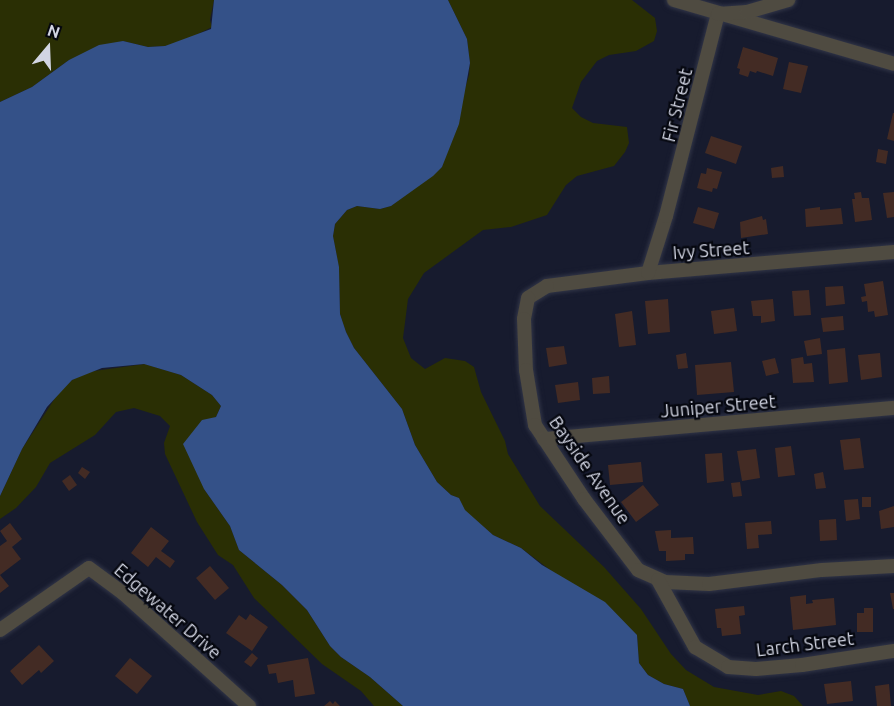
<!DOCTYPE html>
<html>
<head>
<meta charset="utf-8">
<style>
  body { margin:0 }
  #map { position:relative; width:894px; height:706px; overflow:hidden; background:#171b2e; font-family:Ubuntu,sans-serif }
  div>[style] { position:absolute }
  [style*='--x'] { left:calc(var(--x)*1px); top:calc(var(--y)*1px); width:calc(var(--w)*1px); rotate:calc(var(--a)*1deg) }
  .green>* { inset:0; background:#2a2f04 }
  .water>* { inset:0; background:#345188 }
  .building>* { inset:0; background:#432b24 }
  .roads { filter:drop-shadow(0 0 2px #313547) drop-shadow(0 0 2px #313547) }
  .street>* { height:14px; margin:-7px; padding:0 7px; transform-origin:7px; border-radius:7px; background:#4f4b41 }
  span { translate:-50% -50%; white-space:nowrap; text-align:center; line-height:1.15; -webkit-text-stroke:4.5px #05070f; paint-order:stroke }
  .street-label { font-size:18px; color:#d2d5e3 }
  .north { position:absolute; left:18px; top:18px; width:60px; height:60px; -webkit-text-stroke:4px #05070f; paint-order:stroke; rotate:19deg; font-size:16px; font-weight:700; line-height:24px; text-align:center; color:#d2d5e3 }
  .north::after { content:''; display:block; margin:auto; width:21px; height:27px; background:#d2d5e3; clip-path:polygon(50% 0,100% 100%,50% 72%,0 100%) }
</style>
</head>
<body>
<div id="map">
  <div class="green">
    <i style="clip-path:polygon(0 0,214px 0,210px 20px,212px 27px,184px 41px,165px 46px,148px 47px,123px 41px,69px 60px,32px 87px,0 102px)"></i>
    <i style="clip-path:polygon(448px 0,632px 0,655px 18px,657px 31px,654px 41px,636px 51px,609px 55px,597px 61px,581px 82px,572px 108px,581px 117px,593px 123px,627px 127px,629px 143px,625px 152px,614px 166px,577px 176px,566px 185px,547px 215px,511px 227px,483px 230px,424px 273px,408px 299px,403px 338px,411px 358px,425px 369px,445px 358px,465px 361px,474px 367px,481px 392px,505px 441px,508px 454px,540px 506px,604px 567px,641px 609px,671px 654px,686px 670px,714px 687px,758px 695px,781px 691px,794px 696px,803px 706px,690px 706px,683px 689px,664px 684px,648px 675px,639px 663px,637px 635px,521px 548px,493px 535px,464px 510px,459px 498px,451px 495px,437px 482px,415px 445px,402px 409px,354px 348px,346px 332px,340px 314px,339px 268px,333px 236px,335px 224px,347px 210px,357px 206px,380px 209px,391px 206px,442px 167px,469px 75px,470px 63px,467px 39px)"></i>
    <i style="clip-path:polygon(145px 364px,181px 375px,212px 395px,221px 406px,216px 417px,209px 420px,204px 489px,230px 526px,239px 550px,282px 585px,307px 610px,330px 646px,341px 657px,370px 677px,403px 706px,374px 706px,361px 691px,322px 664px,254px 598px,233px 565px,218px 555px,197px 522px,165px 454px,164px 443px,170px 426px,160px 416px,134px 408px,116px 412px,95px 435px,50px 463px,36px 487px,16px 508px,0 519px,0 496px,22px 449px,59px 392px,72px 380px,87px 372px)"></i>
  </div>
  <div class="water">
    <i style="clip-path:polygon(214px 0,448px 0,467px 39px,470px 63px,459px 124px,442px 167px,433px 176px,391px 206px,380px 209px,357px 206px,347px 210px,335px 224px,333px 236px,339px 267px,340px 314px,346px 332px,354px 348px,402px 409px,415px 445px,437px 482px,451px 495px,459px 498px,465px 510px,493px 535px,521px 548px,542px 565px,605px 602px,637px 635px,639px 663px,648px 675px,664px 684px,683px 689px,690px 706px,403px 706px,370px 677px,341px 657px,330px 646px,307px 610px,282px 585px,239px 550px,230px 526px,204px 489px,183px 444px,202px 420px,216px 417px,221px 406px,212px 395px,181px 375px,144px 364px,102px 368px,72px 380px,47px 407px,22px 449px,0 496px,0 102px,32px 87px,69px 60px,99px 45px,123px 41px,148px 47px,165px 46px,211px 29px)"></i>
  </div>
  <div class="building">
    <i style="clip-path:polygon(743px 47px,778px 58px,773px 76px,757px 71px,756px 73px,750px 71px,748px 77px,739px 74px,740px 69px,737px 68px)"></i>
    <i style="clip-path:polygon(789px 62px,808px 66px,801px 93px,783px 89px)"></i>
    <i style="clip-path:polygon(893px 113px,894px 113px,894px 141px,887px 139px)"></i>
    <i style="clip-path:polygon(711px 136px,742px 146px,736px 164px,705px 153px)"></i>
    <i style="clip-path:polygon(878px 149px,888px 151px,886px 164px,876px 162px)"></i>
    <i style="clip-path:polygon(783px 166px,784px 177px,772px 178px,771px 168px)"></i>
    <i style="clip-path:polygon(707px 168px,722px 172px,717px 189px,713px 188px,712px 192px,697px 188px,701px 173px,706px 174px)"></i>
    <i style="clip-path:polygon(861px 192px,862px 198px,869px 198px,872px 220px,855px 222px,852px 199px,855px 199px,854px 193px)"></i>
    <i style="clip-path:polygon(894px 192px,894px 217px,887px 218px,883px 193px)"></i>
    <i style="clip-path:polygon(698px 207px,719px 213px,714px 229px,693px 223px)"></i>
    <i style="clip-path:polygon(820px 207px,820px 210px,841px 208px,843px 224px,806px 227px,805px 209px)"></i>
    <i style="clip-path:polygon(762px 216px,763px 220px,766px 219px,768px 234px,741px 238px,740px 222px)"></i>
    <i style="clip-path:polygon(883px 281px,888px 315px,875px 317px,874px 311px,868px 312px,867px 301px,862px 302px,861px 297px,866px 296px,864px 284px)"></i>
    <i style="clip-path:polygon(843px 286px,845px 304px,826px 306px,825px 287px)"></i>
    <i style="clip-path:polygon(809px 290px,811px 315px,794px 316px,792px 291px)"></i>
    <i style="clip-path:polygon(668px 299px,670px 332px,648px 334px,645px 301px)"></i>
    <i style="clip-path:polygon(773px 299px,775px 321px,761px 323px,761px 316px,753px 316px,751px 301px)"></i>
    <i style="clip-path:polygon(734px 308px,737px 331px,714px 334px,711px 311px)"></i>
    <i style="clip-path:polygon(632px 311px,636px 345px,619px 347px,615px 314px)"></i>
    <i style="clip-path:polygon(843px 316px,844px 330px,823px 332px,821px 318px)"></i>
    <i style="clip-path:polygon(820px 338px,822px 354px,807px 356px,804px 341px)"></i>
    <i style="clip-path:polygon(564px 346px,567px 364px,549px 367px,546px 348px)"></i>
    <i style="clip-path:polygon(845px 348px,848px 382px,829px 384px,827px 350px)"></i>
    <i style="clip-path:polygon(686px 353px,688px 368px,678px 369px,676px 355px)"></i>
    <i style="clip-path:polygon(880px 353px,882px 377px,861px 380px,858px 355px)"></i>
    <i style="clip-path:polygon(803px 357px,804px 364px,812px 363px,814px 382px,793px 383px,791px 359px)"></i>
    <i style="clip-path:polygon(775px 358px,779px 373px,766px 376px,762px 361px)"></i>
    <i style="clip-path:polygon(731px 362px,734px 392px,697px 395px,695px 365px)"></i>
    <i style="clip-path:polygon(609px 376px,610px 393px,593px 394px,592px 378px)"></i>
    <i style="clip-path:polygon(578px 382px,580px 400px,558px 403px,555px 385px)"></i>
    <i style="clip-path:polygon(860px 438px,864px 468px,844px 470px,840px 440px)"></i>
    <i style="clip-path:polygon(791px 446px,795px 475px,778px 477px,775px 448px)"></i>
    <i style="clip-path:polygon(756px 449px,760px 478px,742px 481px,737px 451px)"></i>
    <i style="clip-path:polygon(722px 453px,724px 481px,707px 483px,705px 454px)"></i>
    <i style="clip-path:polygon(641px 462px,643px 482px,610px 485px,608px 465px)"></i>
    <i style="clip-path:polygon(82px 467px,90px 472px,85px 479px,78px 473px)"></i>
    <i style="clip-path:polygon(823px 472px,826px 488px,816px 489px,814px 474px)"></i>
    <i style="clip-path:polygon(70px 475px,77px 485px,69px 491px,62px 481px)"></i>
    <i style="clip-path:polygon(740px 482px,742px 496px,733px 497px,731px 483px)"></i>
    <i style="clip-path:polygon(643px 485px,659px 505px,636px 522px,621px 502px)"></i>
    <i style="clip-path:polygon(862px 497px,871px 497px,871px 507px,862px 507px)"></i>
    <i style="clip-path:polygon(858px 499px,860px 519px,846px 521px,844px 500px)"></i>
    <i style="clip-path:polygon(894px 506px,894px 527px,881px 529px,879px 511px)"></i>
    <i style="clip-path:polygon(836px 519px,837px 540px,820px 541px,819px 520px)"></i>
    <i style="clip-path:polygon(771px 521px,772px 534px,758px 535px,759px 548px,747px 549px,745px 523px)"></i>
    <i style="clip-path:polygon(10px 523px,22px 539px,12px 547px,21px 559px,0 575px,9px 586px,0 593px,0 546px,7px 541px,0 531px)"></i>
    <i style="clip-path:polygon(151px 527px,169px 541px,161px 551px,175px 561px,170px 568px,156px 557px,148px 567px,131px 553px)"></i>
    <i style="clip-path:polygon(671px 530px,671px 538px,693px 537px,694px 554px,685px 554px,685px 560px,666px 561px,666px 551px,659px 551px,655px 531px)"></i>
    <i style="clip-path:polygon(210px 566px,229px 588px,215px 600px,196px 578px)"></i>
    <i style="clip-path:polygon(890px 593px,894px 593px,894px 609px,893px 609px)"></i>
    <i style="clip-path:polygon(806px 595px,806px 604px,813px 603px,812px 600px,834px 598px,836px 625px,793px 630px,790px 597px)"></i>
    <i style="clip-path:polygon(744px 606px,745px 615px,739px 616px,741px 634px,722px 636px,721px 628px,717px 628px,715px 609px)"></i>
    <i style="clip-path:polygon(864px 608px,873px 608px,873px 632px,857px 632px,857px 613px,864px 613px)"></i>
    <i style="clip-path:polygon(250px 614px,268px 627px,252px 651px,226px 633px,239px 615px,246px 620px)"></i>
    <i style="clip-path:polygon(39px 645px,54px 661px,41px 673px,39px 670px,22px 685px,10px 671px)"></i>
    <i style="clip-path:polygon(252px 653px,258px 658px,251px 667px,244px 662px)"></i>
    <i style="clip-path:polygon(130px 658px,152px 676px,137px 694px,115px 676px)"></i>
    <i style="clip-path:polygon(308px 658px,315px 694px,295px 697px,293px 680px,278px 683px,276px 673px,269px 674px,267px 665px)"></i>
    <i style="clip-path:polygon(851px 681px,853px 701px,827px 704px,824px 684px)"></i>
    <i style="clip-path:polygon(889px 684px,891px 706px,877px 706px,875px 686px)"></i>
    <i style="clip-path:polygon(330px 701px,333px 704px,335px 701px,340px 706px,324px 706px)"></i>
  </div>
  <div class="roads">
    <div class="street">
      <i style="--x:674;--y:0;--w:229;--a:16.2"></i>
      <i style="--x:894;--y:252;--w:247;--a:175.1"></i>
      <i style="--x:648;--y:273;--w:102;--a:172.7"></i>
      <i style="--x:547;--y:286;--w:22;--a:148"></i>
      <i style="--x:528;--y:298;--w:21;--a:101"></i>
      <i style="--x:524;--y:319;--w:51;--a:87.8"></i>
      <i style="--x:526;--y:370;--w:56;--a:80.7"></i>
      <i style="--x:535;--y:425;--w:89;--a:56.5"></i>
      <i style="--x:584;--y:499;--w:89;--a:52.7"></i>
      <i style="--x:638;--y:570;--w:30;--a:24"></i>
      <i style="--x:665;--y:582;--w:44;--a:2.6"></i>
      <i style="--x:709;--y:584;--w:114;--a:-7.1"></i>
      <i style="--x:822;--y:570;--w:72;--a:-3.2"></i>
      <i style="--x:648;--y:273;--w:60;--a:-72.5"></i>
      <i style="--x:666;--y:216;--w:209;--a:-75.6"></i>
      <i style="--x:718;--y:14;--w:29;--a:-4"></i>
      <i style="--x:747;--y:12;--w:43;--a:-16.3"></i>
      <i style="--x:544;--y:439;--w:351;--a:-5.1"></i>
      <i style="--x:658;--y:580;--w:77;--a:61.1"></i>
      <i style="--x:695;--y:647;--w:39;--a:31"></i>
      <i style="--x:728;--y:667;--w:28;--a:4"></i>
      <i style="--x:756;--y:669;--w:46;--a:-5"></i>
      <i style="--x:802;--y:665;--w:93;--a:-8.7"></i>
      <i style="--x:0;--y:630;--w:108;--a:-34.9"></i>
      <i style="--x:89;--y:568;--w:44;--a:36.6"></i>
      <i style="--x:124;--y:594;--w:168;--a:41.9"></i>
    </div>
  </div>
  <div class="street-label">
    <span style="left:677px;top:105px;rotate:-76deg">Fir Street</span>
    <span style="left:711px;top:250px;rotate:-4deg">Ivy Street</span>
    <span style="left:718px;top:406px;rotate:-5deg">Juniper Street</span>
    <span style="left:590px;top:470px;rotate:55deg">Bayside Avenue</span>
    <span style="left:168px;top:611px;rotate:41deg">Edgewater Drive</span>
    <span style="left:805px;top:644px;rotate:-7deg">Larch Street</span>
  </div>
  <div class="north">N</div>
</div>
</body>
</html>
